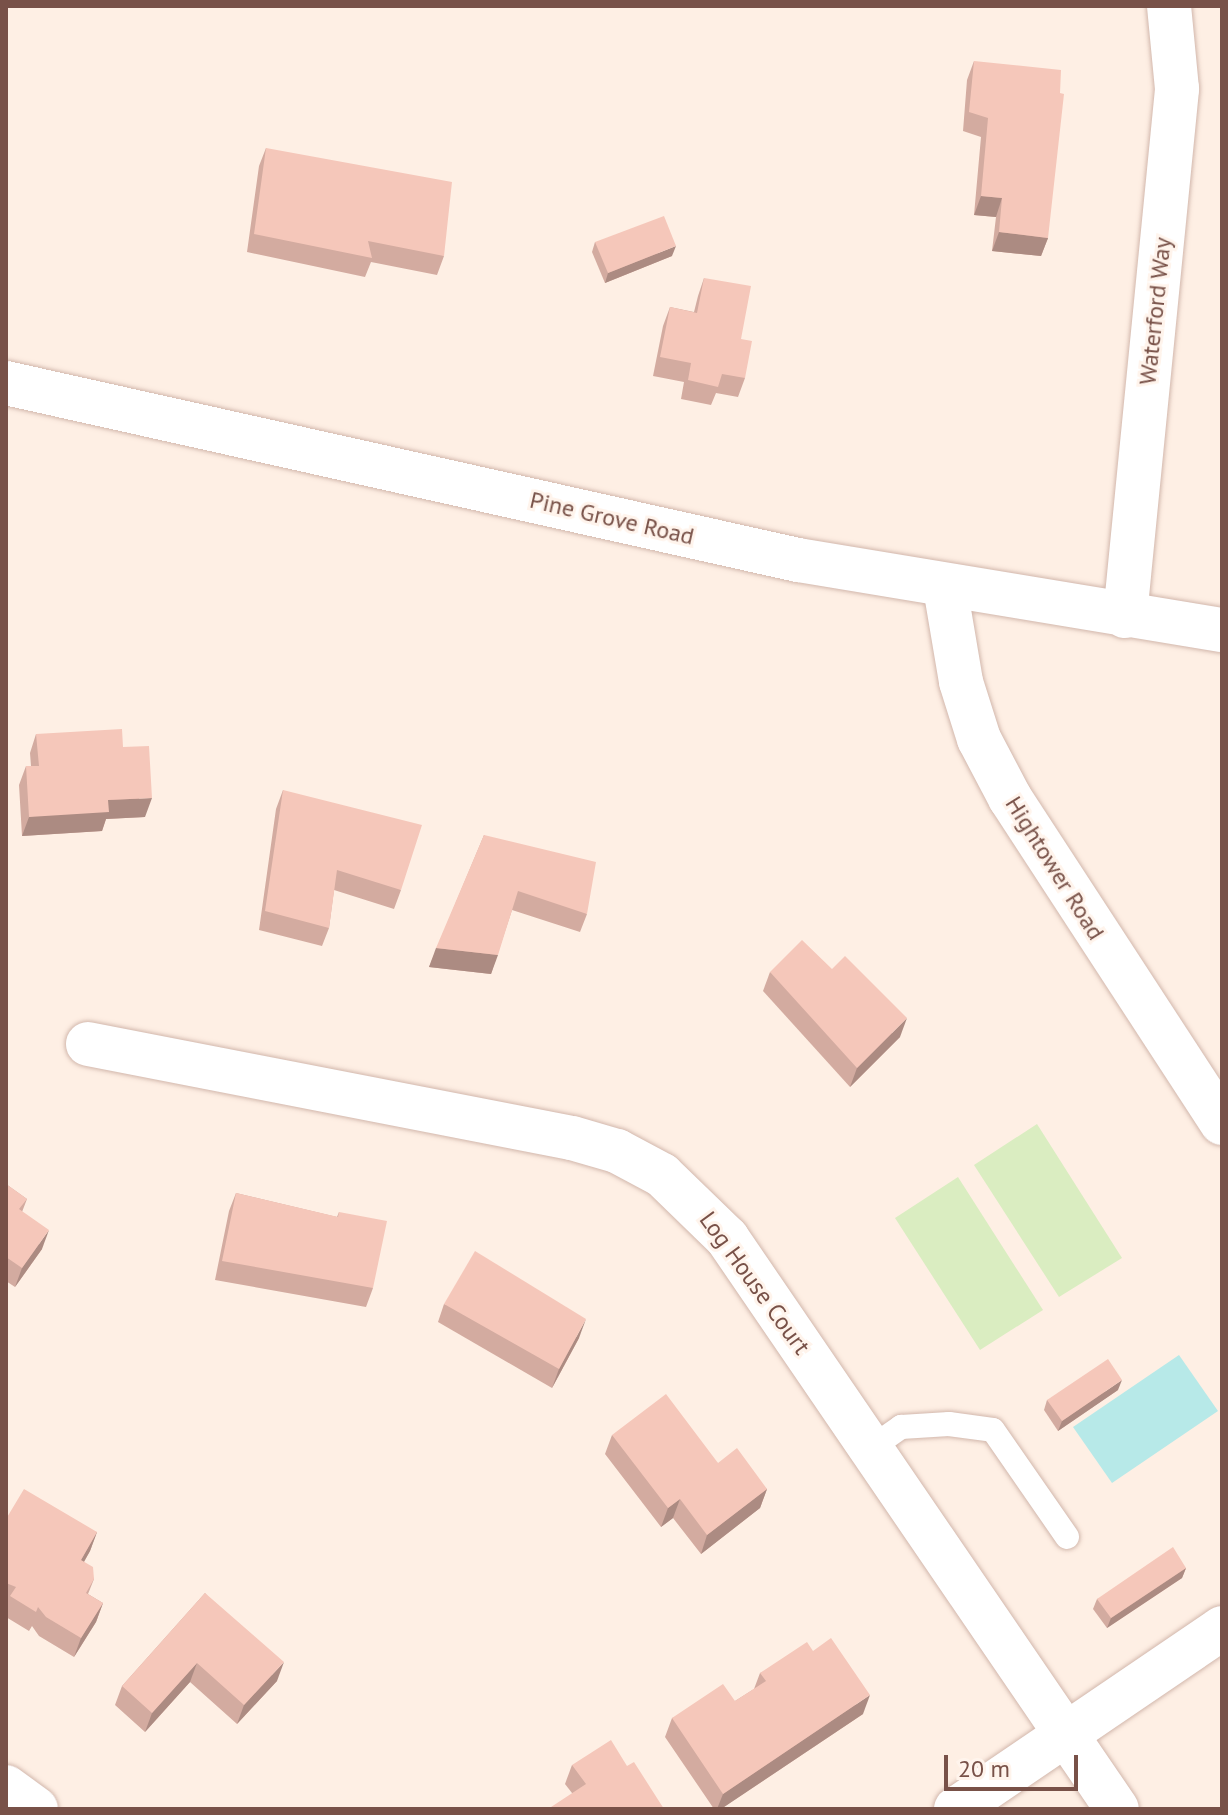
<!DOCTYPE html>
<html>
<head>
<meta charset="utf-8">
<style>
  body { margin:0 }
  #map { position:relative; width:1228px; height:1815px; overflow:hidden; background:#feefe4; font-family:"PT Sans",sans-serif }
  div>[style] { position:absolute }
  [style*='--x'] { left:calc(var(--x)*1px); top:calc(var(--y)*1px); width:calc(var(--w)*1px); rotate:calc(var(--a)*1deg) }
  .green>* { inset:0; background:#daedc1 }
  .water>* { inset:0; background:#b7e9e8 }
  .roads { filter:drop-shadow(0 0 2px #d2b7ac) drop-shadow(0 0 2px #d2b7ac) }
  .service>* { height:24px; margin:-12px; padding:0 12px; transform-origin:12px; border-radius:12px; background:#fff }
  .minor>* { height:44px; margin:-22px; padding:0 22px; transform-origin:22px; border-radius:22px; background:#fff }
  .tertiary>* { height:44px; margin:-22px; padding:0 22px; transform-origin:22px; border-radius:22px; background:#fff }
  .secondary>* { height:44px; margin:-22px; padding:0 22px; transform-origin:22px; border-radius:22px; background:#fff }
  .wall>* { inset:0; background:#d3aba0 }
  .shaded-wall>* { inset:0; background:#ac8b82 }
  .building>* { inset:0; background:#f5c7ba }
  span { translate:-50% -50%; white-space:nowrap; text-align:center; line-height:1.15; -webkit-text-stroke:6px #fff4ec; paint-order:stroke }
  .street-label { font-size:24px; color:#785148 }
  .frame { position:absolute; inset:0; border:8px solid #785148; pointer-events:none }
  .scale { position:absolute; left:944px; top:1755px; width:134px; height:36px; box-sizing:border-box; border:4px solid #785148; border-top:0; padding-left:10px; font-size:24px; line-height:28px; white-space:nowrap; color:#785148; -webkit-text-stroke:6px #fff4ec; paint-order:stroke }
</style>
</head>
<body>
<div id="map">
  <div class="green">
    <i style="clip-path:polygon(1037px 1124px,1122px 1258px,1059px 1297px,974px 1165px)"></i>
    <i style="clip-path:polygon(958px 1177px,1043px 1310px,980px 1350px,895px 1218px)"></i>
  </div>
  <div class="water">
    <i style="clip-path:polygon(1179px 1355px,1218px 1411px,1112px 1483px,1073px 1427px)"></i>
  </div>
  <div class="roads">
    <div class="service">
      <i style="--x:871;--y:1448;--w:37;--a:-35"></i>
      <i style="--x:901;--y:1427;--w:48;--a:-3.6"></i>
      <i style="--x:949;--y:1424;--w:44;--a:7.8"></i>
      <i style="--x:993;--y:1430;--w:130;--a:55.3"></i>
    </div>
    <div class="minor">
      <i style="--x:1125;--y:616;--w:530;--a:-84.36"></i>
      <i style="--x:1177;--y:89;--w:83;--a:-95.5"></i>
      <i style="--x:88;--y:1044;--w:493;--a:11"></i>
      <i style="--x:572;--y:1138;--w:47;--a:16.1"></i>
      <i style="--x:617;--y:1151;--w:51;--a:28.1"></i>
      <i style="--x:662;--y:1175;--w:91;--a:44.1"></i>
      <i style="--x:727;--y:1238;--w:691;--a:55.67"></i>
      <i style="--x:6;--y:1787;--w:37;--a:36"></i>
      <i style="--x:956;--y:1809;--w:322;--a:-34.2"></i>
    </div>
    <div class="tertiary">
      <i style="--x:945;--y:587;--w:96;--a:80.4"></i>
      <i style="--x:961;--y:682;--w:60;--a:72.5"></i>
      <i style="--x:979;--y:739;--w:67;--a:62.3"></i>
      <i style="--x:1010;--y:798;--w:388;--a:56.9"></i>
    </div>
    <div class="secondary">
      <i style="--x:6;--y:383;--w:812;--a:12.6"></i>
      <i style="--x:798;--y:560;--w:430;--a:9.4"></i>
    </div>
  </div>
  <div class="wall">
    <i style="clip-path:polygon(974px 61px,1048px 238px,1041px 256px,992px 251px,996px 217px,974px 215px,981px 137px,963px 131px,967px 80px)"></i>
    <i style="clip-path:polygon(266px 148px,444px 256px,437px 275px,371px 262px,365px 277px,247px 252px,259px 166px)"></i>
    <i style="clip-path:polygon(595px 242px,672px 256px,605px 283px,592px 252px)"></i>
    <i style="clip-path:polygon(704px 278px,741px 339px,745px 378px,738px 397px,716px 393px,711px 405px,681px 399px,684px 382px,653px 376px,663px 326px,670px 307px,694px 312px,698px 296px)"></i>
    <i style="clip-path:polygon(36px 734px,123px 747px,145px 817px,106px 819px,102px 831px,22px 836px,19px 785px,26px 766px,31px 766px,30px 753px)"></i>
    <i style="clip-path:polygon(283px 790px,401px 890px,394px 909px,334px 890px,329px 928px,322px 946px,259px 930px,276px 809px)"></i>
    <i style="clip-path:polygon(484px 835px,587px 914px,580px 932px,512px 910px,491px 974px,429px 967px)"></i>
    <i style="clip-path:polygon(770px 972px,900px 1037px,850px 1087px,763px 991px)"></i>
    <i style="clip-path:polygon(6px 1184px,27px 1199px,22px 1212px,42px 1249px,15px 1287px,6px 1281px)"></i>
    <i style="clip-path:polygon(236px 1193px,337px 1217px,339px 1212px,373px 1288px,366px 1307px,215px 1280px,229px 1211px)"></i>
    <i style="clip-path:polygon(444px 1304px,579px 1338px,552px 1388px,438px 1322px)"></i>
    <i style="clip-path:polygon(1118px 1390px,1058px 1431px,1044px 1410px,1047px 1400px)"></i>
    <i style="clip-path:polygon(612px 1435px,718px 1463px,767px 1489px,760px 1508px,701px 1554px,673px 1518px,661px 1527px,605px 1454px)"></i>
    <i style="clip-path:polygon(6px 1519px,97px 1532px,90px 1551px,84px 1562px,94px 1579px,88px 1594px,103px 1603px,96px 1622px,74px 1657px,39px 1636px,32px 1626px,29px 1631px,6px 1617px)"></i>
    <i style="clip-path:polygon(1186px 1568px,1182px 1578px,1107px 1628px,1093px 1609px,1097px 1599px)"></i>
    <i style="clip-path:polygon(205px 1593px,277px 1681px,237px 1724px,190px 1682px,145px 1732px,115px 1705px,122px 1686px)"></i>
    <i style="clip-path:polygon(813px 1651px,863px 1714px,721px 1809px,714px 1809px,665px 1737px,672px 1718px,735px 1701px,754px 1689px,760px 1673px)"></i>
    <i style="clip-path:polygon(572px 1765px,627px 1766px,664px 1809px,572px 1793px,565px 1784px)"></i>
  </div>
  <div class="shaded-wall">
    <i style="clip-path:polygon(981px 196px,1002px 198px,996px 217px,974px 215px)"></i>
    <i style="clip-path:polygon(999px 232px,1048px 238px,1041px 256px,992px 251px)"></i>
    <i style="clip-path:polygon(676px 246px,672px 256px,605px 283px,608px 273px)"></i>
    <i style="clip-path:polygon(152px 798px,145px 817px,106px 819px,102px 831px,22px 836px,29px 817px,108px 800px)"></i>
    <i style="clip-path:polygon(436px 948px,498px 955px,491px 974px,429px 967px)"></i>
    <i style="clip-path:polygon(907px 1018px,900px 1037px,850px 1087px,857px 1068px)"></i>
    <i style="clip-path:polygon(49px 1230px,42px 1249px,15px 1287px,22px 1268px)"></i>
    <i style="clip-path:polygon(586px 1319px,579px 1338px,552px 1388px,559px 1369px)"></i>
    <i style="clip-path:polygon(1122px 1380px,1118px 1390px,1058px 1431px,1062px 1421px)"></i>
    <i style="clip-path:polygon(767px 1489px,760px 1508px,701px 1554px,707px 1535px)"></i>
    <i style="clip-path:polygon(680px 1499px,673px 1518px,661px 1527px,668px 1508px)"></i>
    <i style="clip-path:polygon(97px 1532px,90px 1551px,74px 1579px,81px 1560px)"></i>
    <i style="clip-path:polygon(1186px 1568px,1182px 1578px,1107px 1628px,1111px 1618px)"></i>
    <i style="clip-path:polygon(103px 1603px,96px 1622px,74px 1657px,81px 1638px)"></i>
    <i style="clip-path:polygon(284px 1662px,277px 1681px,237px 1724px,244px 1705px)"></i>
    <i style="clip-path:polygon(197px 1663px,190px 1682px,145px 1732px,152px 1713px)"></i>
    <i style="clip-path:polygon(870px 1695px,863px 1714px,721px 1809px,717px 1809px,723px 1794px)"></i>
  </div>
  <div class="building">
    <i style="clip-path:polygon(974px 61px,1061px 70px,1060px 93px,1064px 94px,1048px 238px,999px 232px,1002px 198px,981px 196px,988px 118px,969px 112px)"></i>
    <i style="clip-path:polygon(266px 148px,452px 182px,444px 256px,368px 241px,372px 258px,254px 234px)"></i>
    <i style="clip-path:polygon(664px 216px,676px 246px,608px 273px,595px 242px)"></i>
    <i style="clip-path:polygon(704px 278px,751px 286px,741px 339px,752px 341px,745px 378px,722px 374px,718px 387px,688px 380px,691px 363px,660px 357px,670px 307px,697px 313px)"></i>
    <i style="clip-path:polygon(122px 729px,123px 747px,149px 746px,152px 798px,108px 800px,109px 812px,29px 817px,26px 766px,39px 766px,36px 734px)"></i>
    <i style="clip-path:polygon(283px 790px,422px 825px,401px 890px,337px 870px,329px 928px,265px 911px)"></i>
    <i style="clip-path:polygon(484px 835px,596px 862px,587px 914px,518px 891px,498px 955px,436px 948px)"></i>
    <i style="clip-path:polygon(802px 940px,832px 969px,845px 956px,907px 1018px,857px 1068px,770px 972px)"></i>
    <i style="clip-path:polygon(6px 1184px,27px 1199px,19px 1209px,49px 1230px,22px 1268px,6px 1257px)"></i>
    <i style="clip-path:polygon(236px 1193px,338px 1217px,339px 1212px,387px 1221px,373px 1288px,222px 1261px)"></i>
    <i style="clip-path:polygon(475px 1251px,586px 1319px,559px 1369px,444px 1304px)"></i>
    <i style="clip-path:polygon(1108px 1359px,1122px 1380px,1062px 1421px,1047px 1400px)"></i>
    <i style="clip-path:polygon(666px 1394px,718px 1463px,737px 1448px,767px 1489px,707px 1535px,680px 1499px,668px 1508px,612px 1435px)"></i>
    <i style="clip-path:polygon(24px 1489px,97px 1532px,81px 1560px,93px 1567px,94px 1579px,86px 1593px,103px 1603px,81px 1638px,46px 1617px,38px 1607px,36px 1612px,10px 1596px,16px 1587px,6px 1583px,6px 1519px)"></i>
    <i style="clip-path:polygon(1173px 1547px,1186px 1568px,1111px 1618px,1097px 1599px)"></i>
    <i style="clip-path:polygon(205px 1593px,284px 1662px,244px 1705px,197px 1663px,152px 1713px,122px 1686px)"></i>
    <i style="clip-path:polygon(831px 1638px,870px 1695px,723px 1794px,672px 1718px,723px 1684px,735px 1701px,766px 1681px,760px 1673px,807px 1642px,813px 1651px)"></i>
    <i style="clip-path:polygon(611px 1740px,627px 1766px,634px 1762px,664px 1809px,548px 1809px,586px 1784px,572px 1765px)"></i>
  </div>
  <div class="street-label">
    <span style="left:1155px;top:311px;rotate:-84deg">Waterford Way</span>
    <span style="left:612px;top:518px;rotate:13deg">Pine Grove Road</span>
    <span style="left:1055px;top:868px;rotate:58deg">Hightower Road</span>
    <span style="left:755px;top:1283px;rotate:54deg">Log House Court</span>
  </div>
  <div class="frame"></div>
  <div class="scale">20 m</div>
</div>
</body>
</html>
